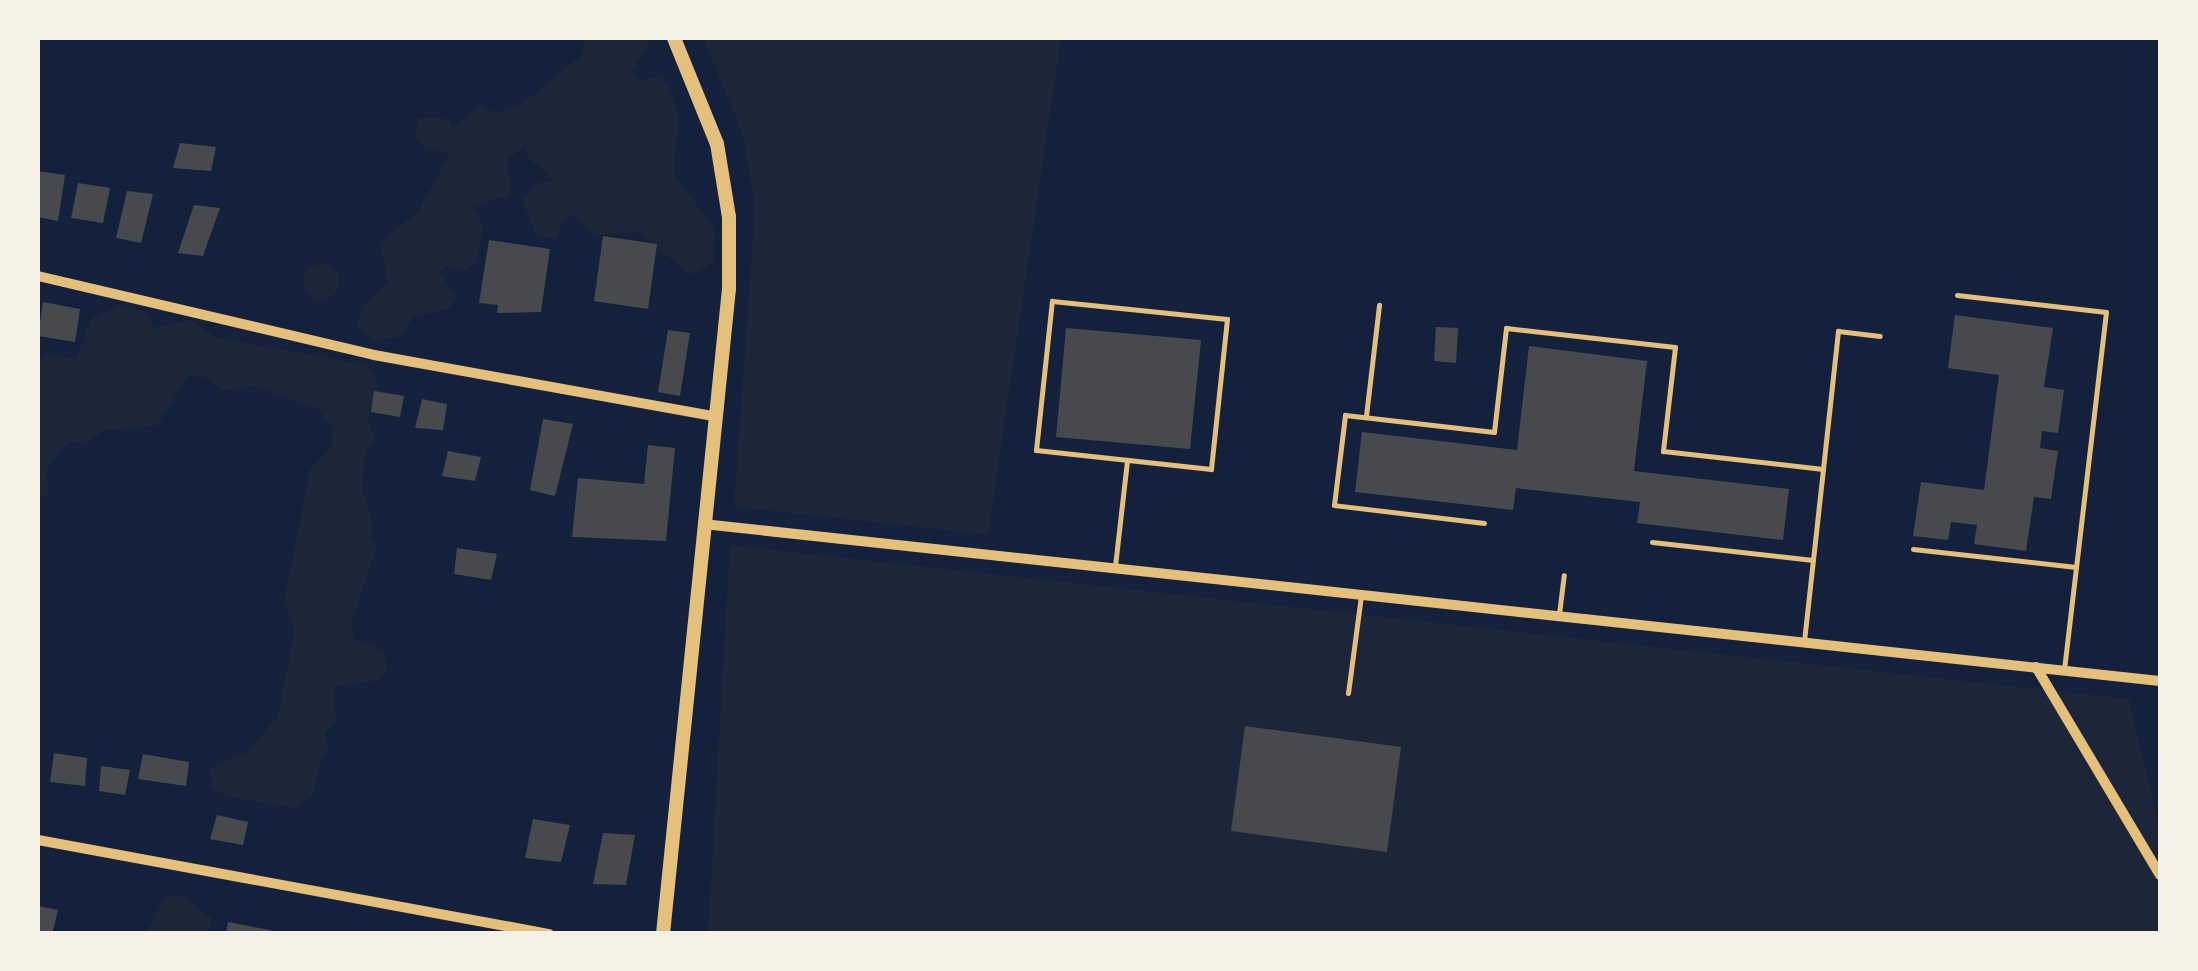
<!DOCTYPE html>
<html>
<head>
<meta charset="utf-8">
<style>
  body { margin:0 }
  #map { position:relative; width:2198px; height:971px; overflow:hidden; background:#14213d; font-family:"Sofia Sans Condensed",sans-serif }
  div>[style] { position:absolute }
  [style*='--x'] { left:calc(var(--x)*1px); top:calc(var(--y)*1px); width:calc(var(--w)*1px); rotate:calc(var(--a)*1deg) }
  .green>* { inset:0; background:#1d2539 }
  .round { border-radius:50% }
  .building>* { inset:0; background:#48494c }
  .service>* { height:5px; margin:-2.5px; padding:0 2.5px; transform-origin:2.5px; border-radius:2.5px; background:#e5c07b }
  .minor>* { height:10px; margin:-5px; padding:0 5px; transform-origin:5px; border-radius:5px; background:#e5c07b }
  .tertiary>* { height:14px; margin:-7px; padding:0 7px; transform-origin:7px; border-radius:7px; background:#e5c07b }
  span { translate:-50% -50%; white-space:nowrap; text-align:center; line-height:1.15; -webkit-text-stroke:8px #f6f1e7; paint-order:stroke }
  .frame { position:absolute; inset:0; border:40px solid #f6f1e7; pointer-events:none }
</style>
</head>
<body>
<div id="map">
  <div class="green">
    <i style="clip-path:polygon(585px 38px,652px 38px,631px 73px,640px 81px,661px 76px,671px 91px,679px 118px,673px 172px,714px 228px,713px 263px,690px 275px,638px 231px,595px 236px,574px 215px,562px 222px,556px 240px,537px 235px,522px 200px,537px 183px,555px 180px,527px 157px,527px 143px,507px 160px,511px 194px,473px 208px,483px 226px,477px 262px,463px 272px,446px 266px,439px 272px,458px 298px,447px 310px,414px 316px,401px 337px,375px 340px,356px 325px,365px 303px,388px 283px,380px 244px,419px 210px,450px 153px,428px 150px,414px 139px,418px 118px,445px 118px,453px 128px,480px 105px,497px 113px,522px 104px,582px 55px)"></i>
    <i style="clip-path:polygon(703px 38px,1061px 38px,988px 535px,734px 507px,755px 209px,744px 137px)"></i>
    <i class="round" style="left:303px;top:264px;width:36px;height:36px"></i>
    <i style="clip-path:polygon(121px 304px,146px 312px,155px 328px,191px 320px,215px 337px,368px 365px,376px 379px,378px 394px,367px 415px,375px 441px,366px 449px,362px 488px,373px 525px,370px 538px,377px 544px,352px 622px,354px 639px,384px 651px,387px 669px,379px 680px,333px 688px,336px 722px,325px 733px,328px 750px,321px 757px,312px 797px,293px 808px,229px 797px,212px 789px,210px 768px,247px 752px,278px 716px,295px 630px,284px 603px,297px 535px,310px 469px,331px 448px,333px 429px,319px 410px,255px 386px,224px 391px,205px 377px,188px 376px,157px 426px,102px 431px,86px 444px,69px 442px,47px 468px,48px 494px,38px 497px,38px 363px,45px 355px,76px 359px,91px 319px)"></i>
    <i style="clip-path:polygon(730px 545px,2129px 699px,2160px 831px,2160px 933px,708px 934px)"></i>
    <i style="clip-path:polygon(184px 896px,212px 919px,206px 933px,146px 933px,165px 897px)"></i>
  </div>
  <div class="building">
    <i style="clip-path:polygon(180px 143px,216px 147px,211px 171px,173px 168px)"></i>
    <i style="clip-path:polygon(38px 171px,65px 175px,58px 221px,38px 217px)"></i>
    <i style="clip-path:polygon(78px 183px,110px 188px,103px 223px,71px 218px)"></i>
    <i style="clip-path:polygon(127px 191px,153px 194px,141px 243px,116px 238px)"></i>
    <i style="clip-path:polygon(194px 205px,220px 208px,203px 256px,178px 253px)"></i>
    <i style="clip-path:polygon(603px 236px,657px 244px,648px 309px,594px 301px)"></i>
    <i style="clip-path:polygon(489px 240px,550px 249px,541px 312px,497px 313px,498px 305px,479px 303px)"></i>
    <i style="clip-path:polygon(43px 302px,80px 309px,75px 342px,38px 336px)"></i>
    <i style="clip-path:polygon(1955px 315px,2053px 328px,2044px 387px,2064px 390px,2058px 433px,2042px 431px,2040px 448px,2058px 451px,2051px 499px,2034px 497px,2026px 551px,1974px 544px,1977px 525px,1951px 522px,1948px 540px,1913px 536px,1921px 482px,1984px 490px,1999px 375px,1948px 368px)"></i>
    <i style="clip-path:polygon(1436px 327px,1458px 328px,1456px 363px,1434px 361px)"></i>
    <i style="clip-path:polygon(1066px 328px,1201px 340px,1190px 449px,1056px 437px)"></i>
    <i style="clip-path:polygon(668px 330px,690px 333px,680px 396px,658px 392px)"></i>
    <i style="clip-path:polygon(1529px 346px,1647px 361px,1634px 471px,1789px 489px,1783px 540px,1637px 523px,1640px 502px,1516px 488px,1513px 510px,1355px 492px,1362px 432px,1517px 450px)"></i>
    <i style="clip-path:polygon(374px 391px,404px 396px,400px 417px,371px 412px)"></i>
    <i style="clip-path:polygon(422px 399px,447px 404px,443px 430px,415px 428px)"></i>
    <i style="clip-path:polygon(543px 419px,573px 424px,555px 496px,530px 490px)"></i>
    <i style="clip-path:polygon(648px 445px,675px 448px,666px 541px,572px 537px,578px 478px,644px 484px)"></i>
    <i style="clip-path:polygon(448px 451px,481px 457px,475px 481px,442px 476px)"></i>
    <i style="clip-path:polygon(457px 548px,497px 554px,491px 580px,454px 574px)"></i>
    <i style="clip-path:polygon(1245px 726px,1401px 747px,1387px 852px,1231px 831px)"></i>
    <i style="clip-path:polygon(54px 753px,87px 758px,85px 786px,50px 782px)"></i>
    <i style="clip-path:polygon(143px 754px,189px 762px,186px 786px,138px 779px)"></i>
    <i style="clip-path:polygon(101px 766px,130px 770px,125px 795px,99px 791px)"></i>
    <i style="clip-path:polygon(217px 815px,248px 822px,243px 845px,210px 839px)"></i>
    <i style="clip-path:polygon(533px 819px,570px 825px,561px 862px,525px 858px)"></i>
    <i style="clip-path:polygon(603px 833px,635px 835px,626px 885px,593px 884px)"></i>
    <i style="clip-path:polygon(38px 906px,58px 910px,52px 934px,38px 934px)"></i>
    <i style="clip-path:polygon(228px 922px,279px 932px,278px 934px,226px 934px)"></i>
  </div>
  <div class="service">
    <i style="--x:1957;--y:295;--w:150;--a:6.5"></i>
    <i style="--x:2106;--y:312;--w:360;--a:96.7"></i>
    <i style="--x:1052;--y:301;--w:176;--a:5.9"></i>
    <i style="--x:1227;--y:319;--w:151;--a:96.1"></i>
    <i style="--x:1211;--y:469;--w:176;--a:-173.8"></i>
    <i style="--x:1036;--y:450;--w:150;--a:-83.9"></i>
    <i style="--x:1366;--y:416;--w:112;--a:-83.3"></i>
    <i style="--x:1823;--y:469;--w:139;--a:-83.8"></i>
    <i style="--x:1838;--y:331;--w:42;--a:6.8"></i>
    <i style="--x:1484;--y:523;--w:151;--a:-173.2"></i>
    <i style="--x:1334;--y:505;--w:91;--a:-83"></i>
    <i style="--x:1345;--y:415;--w:150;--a:6.5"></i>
    <i style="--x:1494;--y:432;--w:105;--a:-83.4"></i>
    <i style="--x:1506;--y:328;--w:170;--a:6.4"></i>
    <i style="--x:1675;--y:347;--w:105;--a:96.6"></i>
    <i style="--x:1663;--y:451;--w:161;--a:6.4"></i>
    <i style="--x:1823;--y:469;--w:172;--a:96.3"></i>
    <i style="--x:1652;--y:542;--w:162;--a:6.4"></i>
    <i style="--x:1913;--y:549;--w:164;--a:6.3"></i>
    <i style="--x:1115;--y:566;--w:107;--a:-83.5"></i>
    <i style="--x:1559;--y:614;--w:39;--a:-83"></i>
    <i style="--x:1348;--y:693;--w:99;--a:-82.4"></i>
  </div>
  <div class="minor">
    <i style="--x:38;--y:276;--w:345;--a:13.2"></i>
    <i style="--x:374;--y:355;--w:345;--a:10.2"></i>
    <i style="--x:703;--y:524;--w:1465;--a:6.15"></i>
    <i style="--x:2036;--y:667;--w:242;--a:59.2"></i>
    <i style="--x:38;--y:840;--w:520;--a:10.42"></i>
  </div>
  <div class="tertiary">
    <i style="--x:663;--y:934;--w:648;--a:-84.16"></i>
    <i style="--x:729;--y:289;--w:72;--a:-90"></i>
    <i style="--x:729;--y:217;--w:74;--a:-99.3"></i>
    <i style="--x:717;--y:144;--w:114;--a:-112.1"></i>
  </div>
  <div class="frame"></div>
</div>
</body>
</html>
